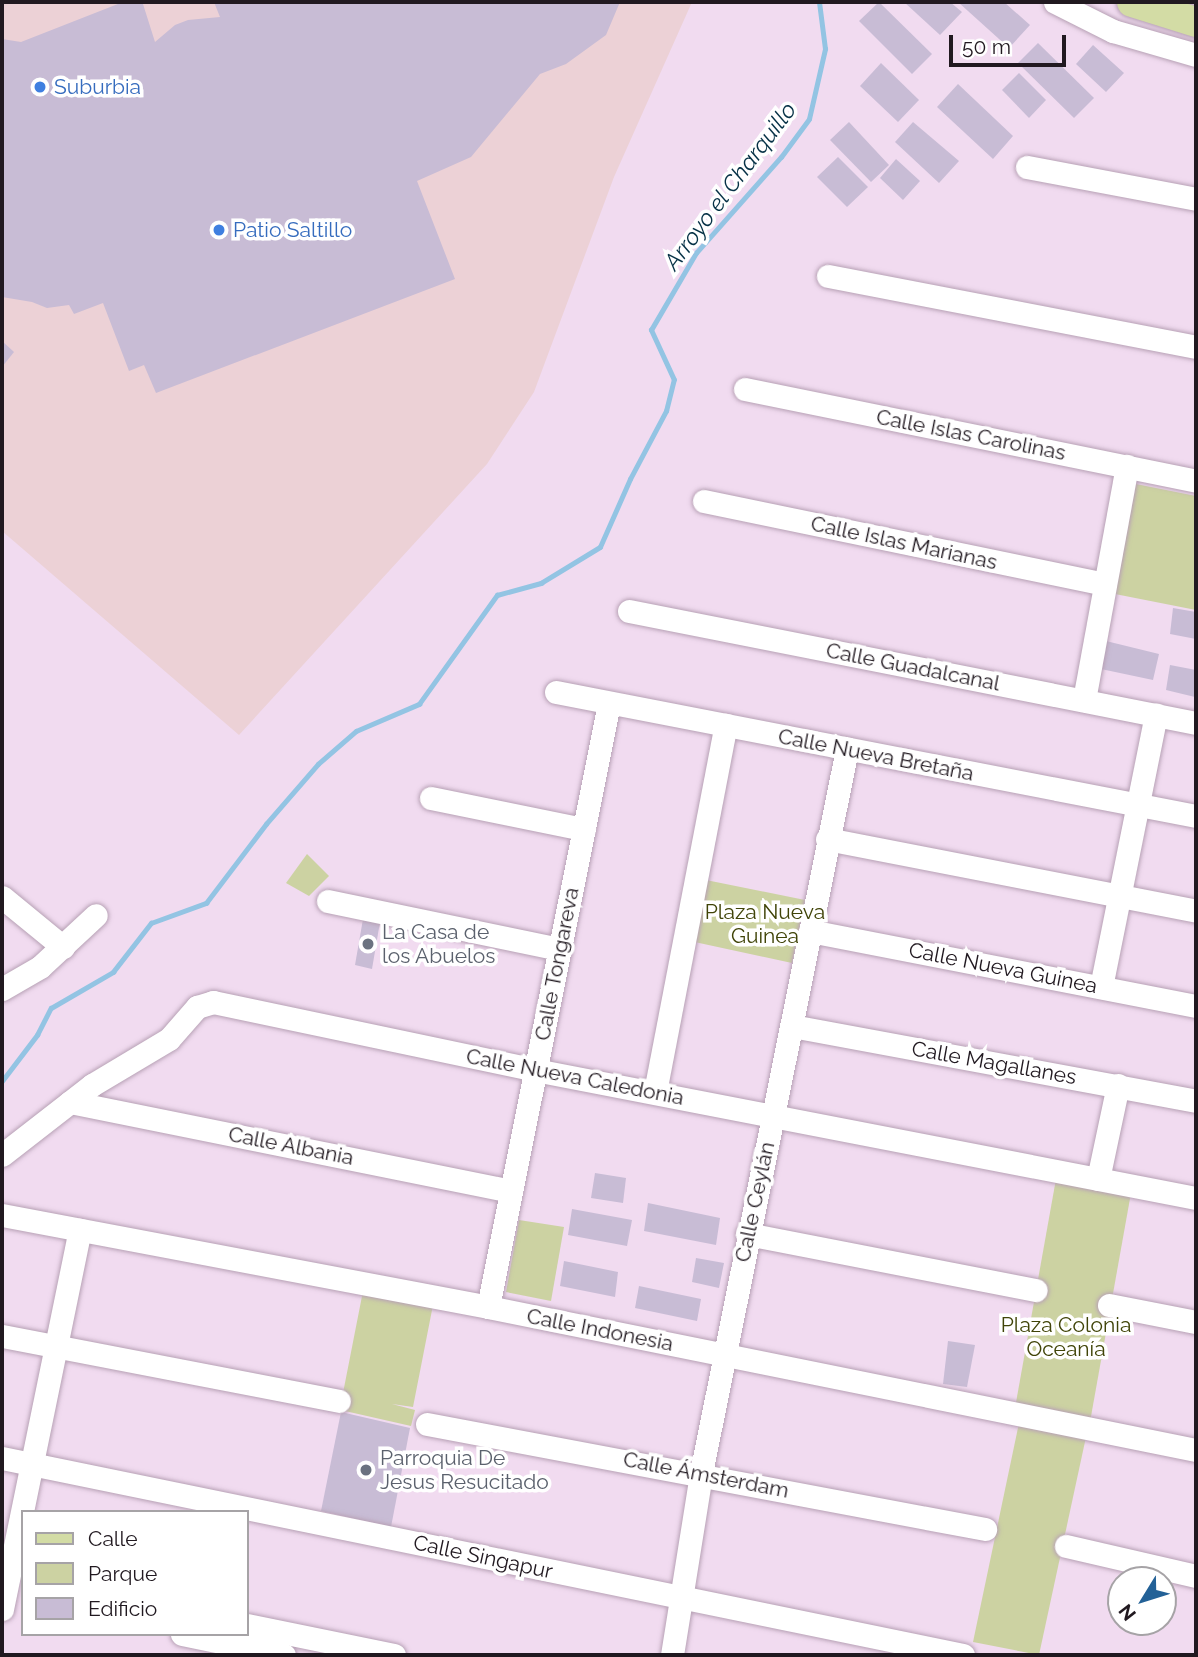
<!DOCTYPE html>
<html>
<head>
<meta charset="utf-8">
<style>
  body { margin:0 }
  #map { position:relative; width:1198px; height:1657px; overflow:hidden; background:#f1dbf0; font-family:Raleway,sans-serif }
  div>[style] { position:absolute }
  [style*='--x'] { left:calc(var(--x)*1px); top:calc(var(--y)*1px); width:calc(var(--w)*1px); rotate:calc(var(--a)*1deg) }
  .commercial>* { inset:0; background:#ecd1d6 }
  .green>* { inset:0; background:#ccd2a2 }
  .stream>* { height:4.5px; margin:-2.25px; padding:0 2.25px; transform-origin:2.25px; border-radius:2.25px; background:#93c4e3 }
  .building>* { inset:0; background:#c8bcd5 }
  .roads { filter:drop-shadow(0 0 2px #b7a1b5) drop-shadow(0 0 2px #b7a1b5) }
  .minor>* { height:23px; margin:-11.5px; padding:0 11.5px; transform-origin:11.5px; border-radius:11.5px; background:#fff }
  .major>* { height:30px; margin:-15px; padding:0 15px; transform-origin:15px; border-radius:15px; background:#d3dca5 }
  .dots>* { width:19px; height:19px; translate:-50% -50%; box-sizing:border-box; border:4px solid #fff; border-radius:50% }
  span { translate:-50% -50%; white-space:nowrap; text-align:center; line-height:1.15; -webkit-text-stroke:7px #fff; paint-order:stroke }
  .shop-label { font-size:21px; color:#366cbe }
  .left { translate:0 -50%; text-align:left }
  .street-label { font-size:21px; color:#211920 }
  .park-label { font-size:21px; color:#404408 }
  .worship-label { font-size:21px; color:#5b616d }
  .water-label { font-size:23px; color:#063146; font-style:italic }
  .frame { position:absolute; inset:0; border:4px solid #211920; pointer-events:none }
  .legend { position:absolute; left:21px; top:1510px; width:228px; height:126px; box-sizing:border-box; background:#fff; border:2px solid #a6a3a6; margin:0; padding:9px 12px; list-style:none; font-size:21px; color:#211920 }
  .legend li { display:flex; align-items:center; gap:14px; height:35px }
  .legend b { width:35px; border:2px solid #a6a3a6 }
  .north { position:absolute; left:1107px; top:1566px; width:70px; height:70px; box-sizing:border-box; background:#fff; border:2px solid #a6a3a6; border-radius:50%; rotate:232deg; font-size:19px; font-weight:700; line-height:28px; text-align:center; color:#211920 }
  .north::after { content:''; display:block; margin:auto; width:24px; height:32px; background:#236197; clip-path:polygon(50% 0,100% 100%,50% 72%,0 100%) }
  .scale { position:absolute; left:949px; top:35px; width:117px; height:32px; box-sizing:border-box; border:4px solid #211920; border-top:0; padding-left:9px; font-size:21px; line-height:24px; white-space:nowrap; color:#211920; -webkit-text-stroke:5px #fff; paint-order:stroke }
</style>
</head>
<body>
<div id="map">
  <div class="commercial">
    <i style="clip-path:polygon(2px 2px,692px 2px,614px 177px,534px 392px,487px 464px,239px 735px,2px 531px)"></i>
  </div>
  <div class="green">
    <i style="clip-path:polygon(1136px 484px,1196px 496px,1196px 610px,1115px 594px)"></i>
    <i style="clip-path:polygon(307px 854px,329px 876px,309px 896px,286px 883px)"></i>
    <i style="clip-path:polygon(701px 879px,805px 900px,792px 963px,690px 941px)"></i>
    <i style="clip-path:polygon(1056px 1179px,1131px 1193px,1090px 1422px,1015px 1408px)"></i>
    <i style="clip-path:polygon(519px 1220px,564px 1227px,551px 1301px,506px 1292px)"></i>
    <i style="clip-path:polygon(363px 1291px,433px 1305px,413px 1407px,392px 1404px,415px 1410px,411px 1426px,345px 1411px,348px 1394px,343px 1393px)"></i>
    <i style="clip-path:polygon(1019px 1423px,1086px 1437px,1039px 1655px,973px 1642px)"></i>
  </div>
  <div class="stream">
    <i style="--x:2;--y:1081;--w:58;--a:-52.7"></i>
    <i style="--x:37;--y:1035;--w:30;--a:-63"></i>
    <i style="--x:51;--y:1008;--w:72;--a:-30.1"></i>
    <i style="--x:113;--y:972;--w:62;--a:-52.2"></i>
    <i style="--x:151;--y:923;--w:59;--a:-20"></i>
    <i style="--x:206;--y:903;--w:99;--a:-52.8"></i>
    <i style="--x:266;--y:824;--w:79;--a:-49.1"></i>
    <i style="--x:318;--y:764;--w:50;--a:-41"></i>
    <i style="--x:356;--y:731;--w:69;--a:-23.2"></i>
    <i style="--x:419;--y:704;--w:134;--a:-54.4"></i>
    <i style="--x:497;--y:595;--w:46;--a:-15.3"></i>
    <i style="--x:541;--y:583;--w:69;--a:-31.4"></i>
    <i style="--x:600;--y:547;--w:74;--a:-66.2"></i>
    <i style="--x:630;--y:479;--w:77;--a:-62.1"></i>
    <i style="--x:666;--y:411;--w:32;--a:-76"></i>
    <i style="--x:674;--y:380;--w:55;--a:-114.7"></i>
    <i style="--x:651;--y:330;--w:89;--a:-59.7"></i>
    <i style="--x:696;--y:253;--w:128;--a:-48.5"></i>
    <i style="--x:781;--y:157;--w:47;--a:-53.6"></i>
    <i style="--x:809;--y:119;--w:72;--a:-77.1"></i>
    <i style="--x:825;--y:49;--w:47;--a:-97.3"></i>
  </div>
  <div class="building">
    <i style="clip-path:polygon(123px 2px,143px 4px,155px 42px,175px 25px,188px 20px,220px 17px,214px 2px,620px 2px,606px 35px,566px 64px,540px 74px,471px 157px,417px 181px,455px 279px,156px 393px,144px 365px,129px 371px,103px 303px,74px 314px,69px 305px,47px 308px,32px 302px,2px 297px,2px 39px,21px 42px)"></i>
    <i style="clip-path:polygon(879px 2px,932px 54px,912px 74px,859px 21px)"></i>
    <i style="clip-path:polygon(904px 2px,950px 2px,962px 12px,940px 35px)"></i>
    <i style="clip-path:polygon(958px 2px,1004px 2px,1030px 25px,1009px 48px)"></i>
    <i style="clip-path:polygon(1038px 43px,1094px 98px,1074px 118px,1018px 63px)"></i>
    <i style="clip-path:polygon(1093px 45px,1124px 73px,1106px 92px,1076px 64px)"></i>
    <i style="clip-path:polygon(881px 63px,919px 100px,898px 122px,860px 86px)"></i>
    <i style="clip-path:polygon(1019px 73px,1046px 100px,1029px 118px,1002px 90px)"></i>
    <i style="clip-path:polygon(958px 84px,1013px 136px,993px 159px,937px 107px)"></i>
    <i style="clip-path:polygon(849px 122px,889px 165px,871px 182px,830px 140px)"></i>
    <i style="clip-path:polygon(913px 122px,959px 161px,939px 183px,895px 142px)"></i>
    <i style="clip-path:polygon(838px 157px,868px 187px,847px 207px,817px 177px)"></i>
    <i style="clip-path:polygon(896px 159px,920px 181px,903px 200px,880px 178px)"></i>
    <i style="clip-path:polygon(2px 341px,14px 352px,2px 367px)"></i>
    <i style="clip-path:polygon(1173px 608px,1196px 612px,1196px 639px,1170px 634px)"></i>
    <i style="clip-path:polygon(1106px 641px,1159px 654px,1153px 680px,1101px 669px)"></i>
    <i style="clip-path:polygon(1170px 665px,1196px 670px,1195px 697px,1166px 690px)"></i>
    <i style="clip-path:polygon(363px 919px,380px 922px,372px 969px,355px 965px)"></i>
    <i style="clip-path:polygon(595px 1173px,626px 1178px,623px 1203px,591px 1198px)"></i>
    <i style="clip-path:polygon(648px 1203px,720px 1218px,716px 1245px,644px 1231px)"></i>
    <i style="clip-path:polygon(572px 1209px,632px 1220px,627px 1246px,568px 1235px)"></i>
    <i style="clip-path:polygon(696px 1258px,724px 1263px,719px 1288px,692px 1282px)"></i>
    <i style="clip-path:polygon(564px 1261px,618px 1272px,615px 1297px,560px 1286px)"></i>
    <i style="clip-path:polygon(639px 1286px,701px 1299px,697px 1321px,635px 1308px)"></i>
    <i style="clip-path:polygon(948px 1341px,975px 1345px,967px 1387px,943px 1384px)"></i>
    <i style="clip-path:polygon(341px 1412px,410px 1428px,391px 1527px,321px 1511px)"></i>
  </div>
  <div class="roads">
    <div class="minor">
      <i style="--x:1055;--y:2;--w:65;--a:26.6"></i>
      <i style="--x:1113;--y:31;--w:86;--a:16.1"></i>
      <i style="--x:1027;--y:167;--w:172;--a:10.7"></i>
      <i style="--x:828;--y:276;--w:375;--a:10.9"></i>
      <i style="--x:745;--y:389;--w:460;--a:11.5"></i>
      <i style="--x:704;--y:501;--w:409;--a:11.7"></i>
      <i style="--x:629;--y:611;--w:578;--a:11.17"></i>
      <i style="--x:556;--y:692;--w:652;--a:10.97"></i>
      <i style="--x:1084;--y:700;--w:238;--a:-79.6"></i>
      <i style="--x:431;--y:798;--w:156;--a:11.5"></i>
      <i style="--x:827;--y:839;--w:376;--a:11"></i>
      <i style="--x:2;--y:897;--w:79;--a:39.3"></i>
      <i style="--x:328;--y:901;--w:237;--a:11.7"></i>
      <i style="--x:810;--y:931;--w:393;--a:11"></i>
      <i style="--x:1101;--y:987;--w:278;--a:-78.6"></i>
      <i style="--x:2;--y:989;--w:44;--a:-30.1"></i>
      <i style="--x:40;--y:967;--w:76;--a:-42.9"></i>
      <i style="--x:792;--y:1026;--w:411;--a:10.5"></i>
      <i style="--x:655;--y:1092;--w:374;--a:-79.1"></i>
      <i style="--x:70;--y:1102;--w:450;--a:11.4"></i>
      <i style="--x:2;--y:1155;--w:114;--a:-37.9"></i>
      <i style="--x:92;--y:1085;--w:90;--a:-30.9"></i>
      <i style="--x:169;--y:1039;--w:43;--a:-48.8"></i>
      <i style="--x:197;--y:1007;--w:17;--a:-17"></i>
      <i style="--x:213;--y:1002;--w:329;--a:11.9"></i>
      <i style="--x:535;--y:1070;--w:673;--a:10.96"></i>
      <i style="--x:1098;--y:1179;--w:96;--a:-78"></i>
      <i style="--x:2;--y:1215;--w:495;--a:10.7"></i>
      <i style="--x:488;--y:1307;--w:722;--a:11.42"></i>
      <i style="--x:747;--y:1234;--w:294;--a:11"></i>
      <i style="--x:1109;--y:1305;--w:89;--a:11.1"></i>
      <i style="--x:488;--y:1307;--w:616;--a:-78.67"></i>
      <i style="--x:2;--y:1336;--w:343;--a:10.9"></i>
      <i style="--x:427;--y:1424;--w:568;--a:10.66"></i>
      <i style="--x:2;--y:1458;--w:981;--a:11.58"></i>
      <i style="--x:1066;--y:1546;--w:133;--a:13"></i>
      <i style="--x:2;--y:1609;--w:387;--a:-78.4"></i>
      <i style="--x:247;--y:1625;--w:150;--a:11.5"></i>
      <i style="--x:182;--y:1634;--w:104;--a:11.6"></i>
      <i style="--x:672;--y:1655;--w:184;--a:-80.9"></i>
      <i style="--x:701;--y:1473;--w:739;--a:-78.6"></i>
    </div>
    <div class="major">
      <i style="--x:1132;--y:2;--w:67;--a:17.4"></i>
    </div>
  </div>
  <div class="dots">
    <i style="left:40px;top:87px;background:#3f7fe0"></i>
    <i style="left:219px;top:230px;background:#3f7fe0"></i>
    <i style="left:368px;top:944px;background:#6b7280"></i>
    <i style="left:366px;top:1470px;background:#6b7280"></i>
  </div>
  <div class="shop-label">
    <span class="left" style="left:54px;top:87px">Suburbia</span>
    <span class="left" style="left:233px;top:230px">Patio Saltillo</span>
  </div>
  <div class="street-label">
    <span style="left:971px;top:435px;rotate:11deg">Calle Islas Carolinas</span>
    <span style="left:904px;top:543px;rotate:12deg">Calle Islas Marianas</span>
    <span style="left:913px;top:667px;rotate:11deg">Calle Guadalcanal</span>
    <span style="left:876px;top:755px;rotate:11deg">Calle Nueva Bretaña</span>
    <span style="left:557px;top:964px;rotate:-79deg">Calle Tongareva</span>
    <span style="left:1003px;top:968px;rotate:11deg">Calle Nueva Guinea</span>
    <span style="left:994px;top:1063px;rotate:10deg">Calle Magallanes</span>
    <span style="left:575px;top:1077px;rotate:11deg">Calle Nueva Caledonia</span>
    <span style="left:291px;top:1146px;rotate:11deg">Calle Albania</span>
    <span style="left:755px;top:1202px;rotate:-78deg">Calle Ceylán</span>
    <span style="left:600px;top:1330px;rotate:11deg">Calle Indonesia</span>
    <span style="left:706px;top:1475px;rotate:11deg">Calle Ámsterdam</span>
    <span style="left:483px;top:1557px;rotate:12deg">Calle Singapur</span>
  </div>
  <div class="park-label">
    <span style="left:765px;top:924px">Plaza Nueva<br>Guinea</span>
    <span style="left:1066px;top:1337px">Plaza Colonia<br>Oceanía</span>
  </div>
  <div class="worship-label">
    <span class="left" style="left:382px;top:944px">La Casa de<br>los Abuelos</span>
    <span class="left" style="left:380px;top:1470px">Parroquia De<br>Jesus Resucitado</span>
  </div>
  <div class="water-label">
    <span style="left:730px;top:186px;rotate:-53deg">Arroyo el Charquillo</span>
  </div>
  <div class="frame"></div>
  <ul class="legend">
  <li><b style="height:9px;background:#d3dca5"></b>Calle</li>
  <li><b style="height:19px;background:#ccd2a2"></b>Parque</li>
  <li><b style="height:19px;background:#c8bcd5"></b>Edificio</li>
  </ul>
  <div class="north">N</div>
  <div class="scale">50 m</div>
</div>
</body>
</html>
